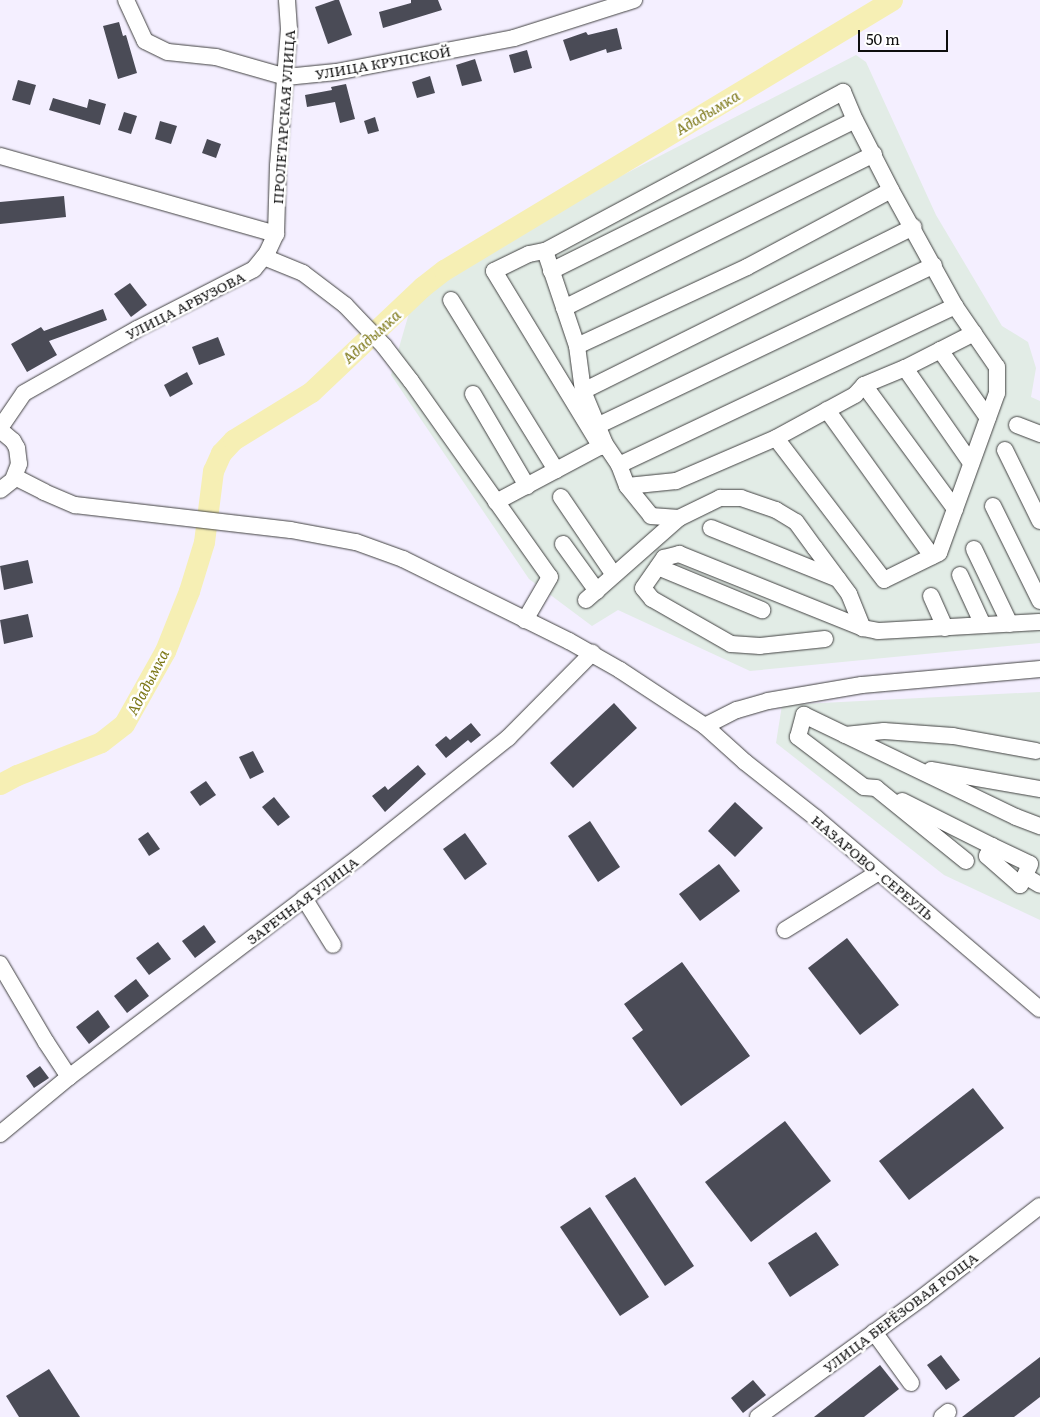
<!DOCTYPE html>
<html>
<head>
<meta charset="utf-8">
<style>
  body { margin:0 }
  #map { position:relative; width:1040px; height:1417px; overflow:hidden; background:#f4efff; font-family:Literata,serif }
  div>[style] { position:absolute }
  [style*='--x'] { left:calc(var(--x)*1px); top:calc(var(--y)*1px); width:calc(var(--w)*1px); rotate:calc(var(--a)*1deg) }
  .industrial>* { inset:0; background:#e2ece6 }
  .river>* { height:21px; margin:-10.5px; padding:0 10.5px; transform-origin:10.5px; border-radius:10.5px; background:#f6efb4 }
  .building>* { inset:0; background:#4a4b56 }
  .roads { filter:drop-shadow(0 0 1px #414141) drop-shadow(0 0 1px #414141) }
  .minor>* { height:16px; margin:-8px; padding:0 8px; transform-origin:8px; border-radius:8px; background:#fff }
  span { translate:-50% -50%; white-space:nowrap; text-align:center; line-height:1.15; -webkit-text-stroke:5px #fff; paint-order:stroke }
  .street-label { font-size:14px; color:#0e0e0e }
  .water-label { font-size:15px; color:#7c7716; font-style:italic }
  .scale { position:absolute; left:858px; top:30px; width:90px; height:22px; box-sizing:border-box; border:2px solid #0e0e0e; border-top:0; padding-left:6px; font-size:15px; line-height:18px; white-space:nowrap; color:#0e0e0e; -webkit-text-stroke:4px #fff; paint-order:stroke }
</style>
</head>
<body>
<div id="map">
  <div class="industrial">
    <i style="clip-path:polygon(856px 55px,866px 62px,936px 215px,1002px 326px,1028px 342px,1036px 368px,1031px 397px,1040px 401px,1040px 643px,750px 671px,618px 610px,592px 626px,529px 579px,391px 375px,414px 296px,483px 247px)"></i>
    <i style="clip-path:polygon(1040px 692px,1040px 920px,944px 875px,776px 743px,782px 705px)"></i>
  </div>
  <div class="river">
    <i style="--x:0;--y:784;--w:19;--a:-28"></i>
    <i style="--x:17;--y:775;--w:90;--a:-21.4"></i>
    <i style="--x:101;--y:742;--w:29;--a:-38"></i>
    <i style="--x:124;--y:724;--w:84;--a:-60.7"></i>
    <i style="--x:165;--y:651;--w:65;--a:-68.2"></i>
    <i style="--x:189;--y:591;--w:51;--a:-73"></i>
    <i style="--x:204;--y:542;--w:72;--a:-82.8"></i>
    <i style="--x:213;--y:471;--w:20;--a:-66"></i>
    <i style="--x:221;--y:453;--w:18;--a:-47"></i>
    <i style="--x:233;--y:440;--w:92;--a:-31.6"></i>
    <i style="--x:311;--y:392;--w:153;--a:-43.4"></i>
    <i style="--x:422;--y:287;--w:28;--a:-38"></i>
    <i style="--x:444;--y:270;--w:523;--a:-31.08"></i>
  </div>
  <div class="building">
    <i style="clip-path:polygon(335px 0,339px 0,352px 35px,328px 44px,315px 7px)"></i>
    <i style="clip-path:polygon(411px 0,438px 0,442px 10px,383px 28px,379px 12px,411px 3px)"></i>
    <i style="clip-path:polygon(119px 22px,123px 36px,126px 35px,137px 73px,118px 79px,103px 26px)"></i>
    <i style="clip-path:polygon(617px 28px,622px 49px,607px 53px,606px 49px,570px 61px,563px 40px,586px 32px,588px 35px)"></i>
    <i style="clip-path:polygon(527px 50px,532px 68px,514px 73px,509px 55px)"></i>
    <i style="clip-path:polygon(475px 59px,482px 81px,462px 86px,456px 65px)"></i>
    <i style="clip-path:polygon(430px 76px,435px 93px,417px 98px,412px 82px)"></i>
    <i style="clip-path:polygon(18px 80px,36px 85px,30px 105px,12px 100px)"></i>
    <i style="clip-path:polygon(346px 84px,355px 119px,340px 123px,335px 102px,307px 107px,305px 95px,332px 90px,331px 87px)"></i>
    <i style="clip-path:polygon(53px 98px,87px 108px,89px 99px,106px 104px,100px 125px,49px 110px)"></i>
    <i style="clip-path:polygon(124px 112px,137px 116px,131px 134px,118px 130px)"></i>
    <i style="clip-path:polygon(375px 117px,379px 131px,368px 134px,364px 121px)"></i>
    <i style="clip-path:polygon(160px 121px,177px 126px,171px 144px,155px 139px)"></i>
    <i style="clip-path:polygon(207px 139px,221px 144px,216px 158px,202px 153px)"></i>
    <i style="clip-path:polygon(64px 196px,66px 217px,0 224px,0 202px)"></i>
    <i style="clip-path:polygon(130px 283px,147px 305px,131px 317px,114px 294px)"></i>
    <i style="clip-path:polygon(103px 309px,107px 320px,49px 341px,57px 355px,27px 372px,11px 344px,41px 327px,44px 331px)"></i>
    <i style="clip-path:polygon(218px 337px,225px 355px,199px 365px,192px 347px)"></i>
    <i style="clip-path:polygon(187px 372px,193px 384px,170px 397px,164px 385px)"></i>
    <i style="clip-path:polygon(28px 560px,33px 583px,4px 590px,0 566px)"></i>
    <i style="clip-path:polygon(28px 614px,33px 637px,4px 644px,0 620px)"></i>
    <i style="clip-path:polygon(614px 703px,637px 728px,573px 788px,550px 763px)"></i>
    <i style="clip-path:polygon(471px 723px,481px 735px,471px 743px,468px 740px,446px 758px,435px 745px,446px 736px,450px 740px)"></i>
    <i style="clip-path:polygon(253px 751px,264px 772px,250px 779px,239px 757px)"></i>
    <i style="clip-path:polygon(418px 765px,426px 774px,385px 812px,372px 796px,385px 786px,388px 790px)"></i>
    <i style="clip-path:polygon(206px 781px,216px 795px,200px 806px,190px 792px)"></i>
    <i style="clip-path:polygon(274px 797px,290px 817px,278px 826px,262px 807px)"></i>
    <i style="clip-path:polygon(735px 802px,763px 828px,735px 857px,708px 831px)"></i>
    <i style="clip-path:polygon(590px 821px,620px 867px,598px 882px,568px 836px)"></i>
    <i style="clip-path:polygon(148px 832px,160px 849px,149px 856px,138px 839px)"></i>
    <i style="clip-path:polygon(465px 833px,487px 864px,465px 880px,443px 849px)"></i>
    <i style="clip-path:polygon(719px 864px,740px 891px,700px 921px,679px 894px)"></i>
    <i style="clip-path:polygon(204px 925px,216px 942px,195px 958px,182px 941px)"></i>
    <i style="clip-path:polygon(847px 938px,899px 1005px,860px 1035px,808px 968px)"></i>
    <i style="clip-path:polygon(158px 942px,171px 959px,149px 975px,136px 958px)"></i>
    <i style="clip-path:polygon(682px 962px,750px 1056px,681px 1106px,632px 1038px,643px 1030px,624px 1004px)"></i>
    <i style="clip-path:polygon(136px 979px,149px 996px,127px 1013px,114px 996px)"></i>
    <i style="clip-path:polygon(98px 1010px,110px 1027px,89px 1044px,76px 1027px)"></i>
    <i style="clip-path:polygon(40px 1066px,49px 1078px,34px 1088px,26px 1076px)"></i>
    <i style="clip-path:polygon(973px 1088px,1004px 1128px,909px 1200px,879px 1161px)"></i>
    <i style="clip-path:polygon(785px 1121px,831px 1181px,751px 1242px,705px 1182px)"></i>
    <i style="clip-path:polygon(635px 1177px,694px 1266px,665px 1286px,605px 1196px)"></i>
    <i style="clip-path:polygon(590px 1207px,649px 1297px,620px 1316px,560px 1227px)"></i>
    <i style="clip-path:polygon(816px 1232px,839px 1265px,790px 1297px,768px 1263px)"></i>
    <i style="clip-path:polygon(941px 1355px,960px 1380px,946px 1390px,927px 1365px)"></i>
    <i style="clip-path:polygon(1040px 1357px,1040px 1397px,1014px 1417px,962px 1417px)"></i>
    <i style="clip-path:polygon(880px 1365px,899px 1389px,864px 1417px,814px 1417px)"></i>
    <i style="clip-path:polygon(49px 1369px,80px 1417px,19px 1417px,6px 1396px)"></i>
    <i style="clip-path:polygon(753px 1380px,766px 1395px,743px 1413px,731px 1398px)"></i>
  </div>
  <div class="roads">
    <div class="minor">
      <i style="--x:126;--y:0;--w:45;--a:65.1"></i>
      <i style="--x:145;--y:41;--w:25;--a:26"></i>
      <i style="--x:168;--y:52;--w:48;--a:5.9"></i>
      <i style="--x:216;--y:57;--w:73;--a:15.9"></i>
      <i style="--x:286;--y:77;--w:50;--a:-5.7"></i>
      <i style="--x:336;--y:72;--w:181;--a:-10.8"></i>
      <i style="--x:514;--y:38;--w:126;--a:-17.6"></i>
      <i style="--x:0;--y:156;--w:287;--a:15.8"></i>
      <i style="--x:545;--y:251;--w:338;--a:-28.1"></i>
      <i style="--x:843;--y:92;--w:30;--a:67"></i>
      <i style="--x:855;--y:120;--w:79;--a:62.8"></i>
      <i style="--x:891;--y:190;--w:132;--a:61.1"></i>
      <i style="--x:955;--y:306;--w:74;--a:55.5"></i>
      <i style="--x:997;--y:367;--w:26;--a:90"></i>
      <i style="--x:997;--y:393;--w:170;--a:109.9"></i>
      <i style="--x:939;--y:553;--w:61;--a:153.9"></i>
      <i style="--x:884;--y:580;--w:178;--a:-127.3"></i>
      <i style="--x:264;--y:257;--w:42;--a:22.3"></i>
      <i style="--x:303;--y:273;--w:53;--a:37.3"></i>
      <i style="--x:345;--y:305;--w:57;--a:46.4"></i>
      <i style="--x:384;--y:346;--w:44;--a:52.4"></i>
      <i style="--x:411;--y:381;--w:240;--a:54.7"></i>
      <i style="--x:550;--y:577;--w:50;--a:120.2"></i>
      <i style="--x:551;--y:271;--w:339;--a:-26.4"></i>
      <i style="--x:451;--y:300;--w:200;--a:58.3"></i>
      <i style="--x:564;--y:308;--w:346;--a:-26.4"></i>
      <i style="--x:974;--y:333;--w:77;--a:153.1"></i>
      <i style="--x:905;--y:368;--w:44;--a:157.5"></i>
      <i style="--x:864;--y:385;--w:13;--a:132"></i>
      <i style="--x:855;--y:395;--w:90;--a:151.4"></i>
      <i style="--x:776;--y:438;--w:109;--a:156.7"></i>
      <i style="--x:676;--y:481;--w:49;--a:174.2"></i>
      <i style="--x:627;--y:486;--w:38;--a:51"></i>
      <i style="--x:651;--y:516;--w:28;--a:4"></i>
      <i style="--x:679;--y:518;--w:46;--a:-26"></i>
      <i style="--x:720;--y:498;--w:21;--a:0"></i>
      <i style="--x:741;--y:498;--w:37;--a:19"></i>
      <i style="--x:776;--y:510;--w:23;--a:31"></i>
      <i style="--x:796;--y:522;--w:32;--a:54"></i>
      <i style="--x:815;--y:548;--w:57;--a:53.5"></i>
      <i style="--x:849;--y:594;--w:37;--a:68"></i>
      <i style="--x:863;--y:628;--w:15;--a:11"></i>
      <i style="--x:878;--y:631;--w:162;--a:-3.2"></i>
      <i style="--x:577;--y:346;--w:187;--a:-24.9"></i>
      <i style="--x:747;--y:267;--w:163;--a:-28.1"></i>
      <i style="--x:940;--y:350;--w:83;--a:54.8"></i>
      <i style="--x:905;--y:368;--w:116;--a:55.2"></i>
      <i style="--x:864;--y:385;--w:154;--a:53.7"></i>
      <i style="--x:583;--y:391;--w:369;--a:-26.4"></i>
      <i style="--x:473;--y:394;--w:107;--a:59.6"></i>
      <i style="--x:827;--y:410;--w:180;--a:54.3"></i>
      <i style="--x:599;--y:425;--w:371;--a:-25.5"></i>
      <i style="--x:1017;--y:425;--w:25;--a:21"></i>
      <i style="--x:0;--y:428;--w:42;--a:-55.6"></i>
      <i style="--x:24;--y:393;--w:130;--a:-29.5"></i>
      <i style="--x:137;--y:329;--w:131;--a:-27.1"></i>
      <i style="--x:254;--y:269;--w:21;--a:-51"></i>
      <i style="--x:267;--y:253;--w:21;--a:-65"></i>
      <i style="--x:276;--y:234;--w:68;--a:-88.3"></i>
      <i style="--x:278;--y:166;--w:137;--a:-85.4"></i>
      <i style="--x:289;--y:29;--w:29;--a:-94"></i>
      <i style="--x:0;--y:430;--w:17;--a:40"></i>
      <i style="--x:13;--y:441;--w:8;--a:60"></i>
      <i style="--x:17;--y:448;--w:16;--a:83"></i>
      <i style="--x:19;--y:464;--w:17;--a:111"></i>
      <i style="--x:13;--y:480;--w:16;--a:142"></i>
      <i style="--x:601;--y:447;--w:206;--a:-121.3"></i>
      <i style="--x:494;--y:271;--w:39;--a:-26"></i>
      <i style="--x:529;--y:254;--w:16;--a:-11"></i>
      <i style="--x:545;--y:251;--w:100;--a:71.4"></i>
      <i style="--x:577;--y:346;--w:45;--a:82.4"></i>
      <i style="--x:583;--y:391;--w:57;--a:67.5"></i>
      <i style="--x:605;--y:444;--w:25;--a:56"></i>
      <i style="--x:619;--y:465;--w:22;--a:69"></i>
      <i style="--x:1005;--y:450;--w:79;--a:63.8"></i>
      <i style="--x:619;--y:465;--w:372;--a:-25.3"></i>
      <i style="--x:15;--y:477;--w:33;--a:27"></i>
      <i style="--x:44;--y:492;--w:34;--a:23"></i>
      <i style="--x:75;--y:505;--w:217;--a:6.6"></i>
      <i style="--x:291;--y:530;--w:66;--a:10.5"></i>
      <i style="--x:356;--y:542;--w:50;--a:19.9"></i>
      <i style="--x:403;--y:559;--w:185;--a:26.3"></i>
      <i style="--x:569;--y:641;--w:59;--a:29.6"></i>
      <i style="--x:620;--y:670;--w:102;--a:33.4"></i>
      <i style="--x:705;--y:726;--w:54;--a:42"></i>
      <i style="--x:745;--y:762;--w:90;--a:38.3"></i>
      <i style="--x:816;--y:818;--w:294;--a:40.5"></i>
      <i style="--x:561;--y:497;--w:94;--a:55.8"></i>
      <i style="--x:496;--y:502;--w:123;--a:-28"></i>
      <i style="--x:993;--y:506;--w:106;--a:63.7"></i>
      <i style="--x:711;--y:528;--w:137;--a:21.9"></i>
      <i style="--x:563;--y:544;--w:58;--a:54.1"></i>
      <i style="--x:974;--y:549;--w:83;--a:64.4"></i>
      <i style="--x:658;--y:567;--w:113;--a:22.5"></i>
      <i style="--x:960;--y:575;--w:55;--a:65.3"></i>
      <i style="--x:931;--y:596;--w:35;--a:66"></i>
      <i style="--x:586;--y:600;--w:124;--a:-41.4"></i>
      <i style="--x:825;--y:639;--w:65;--a:173.9"></i>
      <i style="--x:760;--y:646;--w:29;--a:-176"></i>
      <i style="--x:731;--y:644;--w:91;--a:-150.3"></i>
      <i style="--x:652;--y:599;--w:14;--a:-129"></i>
      <i style="--x:643;--y:588;--w:37;--a:-55"></i>
      <i style="--x:664;--y:558;--w:16;--a:-15"></i>
      <i style="--x:679;--y:554;--w:198;--a:21.9"></i>
      <i style="--x:705;--y:726;--w:36;--a:-27"></i>
      <i style="--x:737;--y:710;--w:32;--a:-16"></i>
      <i style="--x:768;--y:701;--w:95;--a:-9.7"></i>
      <i style="--x:862;--y:685;--w:179;--a:-5.1"></i>
      <i style="--x:845;--y:735;--w:39;--a:-6"></i>
      <i style="--x:884;--y:731;--w:69;--a:4.1"></i>
      <i style="--x:953;--y:736;--w:84;--a:10.2"></i>
      <i style="--x:931;--y:770;--w:111;--a:9.9"></i>
      <i style="--x:902;--y:801;--w:101;--a:26.6"></i>
      <i style="--x:992;--y:846;--w:11;--a:117"></i>
      <i style="--x:987;--y:856;--w:44;--a:41.3"></i>
      <i style="--x:1020;--y:885;--w:10;--a:-61"></i>
      <i style="--x:1025;--y:876;--w:17;--a:31"></i>
      <i style="--x:992;--y:846;--w:42;--a:25.3"></i>
      <i style="--x:1030;--y:864;--w:13;--a:113"></i>
      <i style="--x:966;--y:861;--w:116;--a:-141"></i>
      <i style="--x:876;--y:788;--w:12;--a:-175"></i>
      <i style="--x:864;--y:787;--w:83;--a:-142.9"></i>
      <i style="--x:798;--y:737;--w:23;--a:-75"></i>
      <i style="--x:804;--y:715;--w:235;--a:25.7"></i>
      <i style="--x:1016;--y:817;--w:26;--a:21"></i>
      <i style="--x:304;--y:898;--w:55;--a:58.3"></i>
      <i style="--x:785;--y:930;--w:110;--a:-31.7"></i>
      <i style="--x:0;--y:964;--w:91;--a:59.5"></i>
      <i style="--x:46;--y:1042;--w:42;--a:56.7"></i>
      <i style="--x:0;--y:1134;--w:89;--a:-39.6"></i>
      <i style="--x:69;--y:1077;--w:364;--a:-37.2"></i>
      <i style="--x:359;--y:857;--w:191;--a:-38.6"></i>
      <i style="--x:508;--y:738;--w:120;--a:-45.3"></i>
      <i style="--x:874;--y:1332;--w:63;--a:54"></i>
      <i style="--x:758;--y:1417;--w:204;--a:-36"></i>
      <i style="--x:923;--y:1297;--w:148;--a:-37.9"></i>
      <i style="--x:942;--y:1417;--w:8;--a:-40"></i>
    </div>
  </div>
  <div class="street-label">
    <span style="left:383px;top:62px;rotate:-10deg">УЛИЦА КРУПСКОЙ</span>
    <span style="left:283px;top:117px;rotate:-86deg">ПРОЛЕТАРСКАЯ УЛИЦА</span>
    <span style="left:185px;top:305px;rotate:-27deg">УЛИЦА АРБУЗОВА</span>
    <span style="left:873px;top:867px;rotate:40deg">НАЗАРОВО - СЕРЕУЛЬ</span>
    <span style="left:302px;top:900px;rotate:-37deg">ЗАРЕЧНАЯ УЛИЦА</span>
    <span style="left:900px;top:1312px;rotate:-37deg">УЛИЦА БЕРЁЗОВАЯ РОЩА</span>
  </div>
  <div class="water-label">
    <span style="left:707px;top:112px;rotate:-31deg">Ададымка</span>
    <span style="left:371px;top:336px;rotate:-42deg">Ададымка</span>
    <span style="left:147px;top:682px;rotate:-62deg">Ададымка</span>
  </div>
  <div class="scale">50 m</div>
</div>
</body>
</html>
